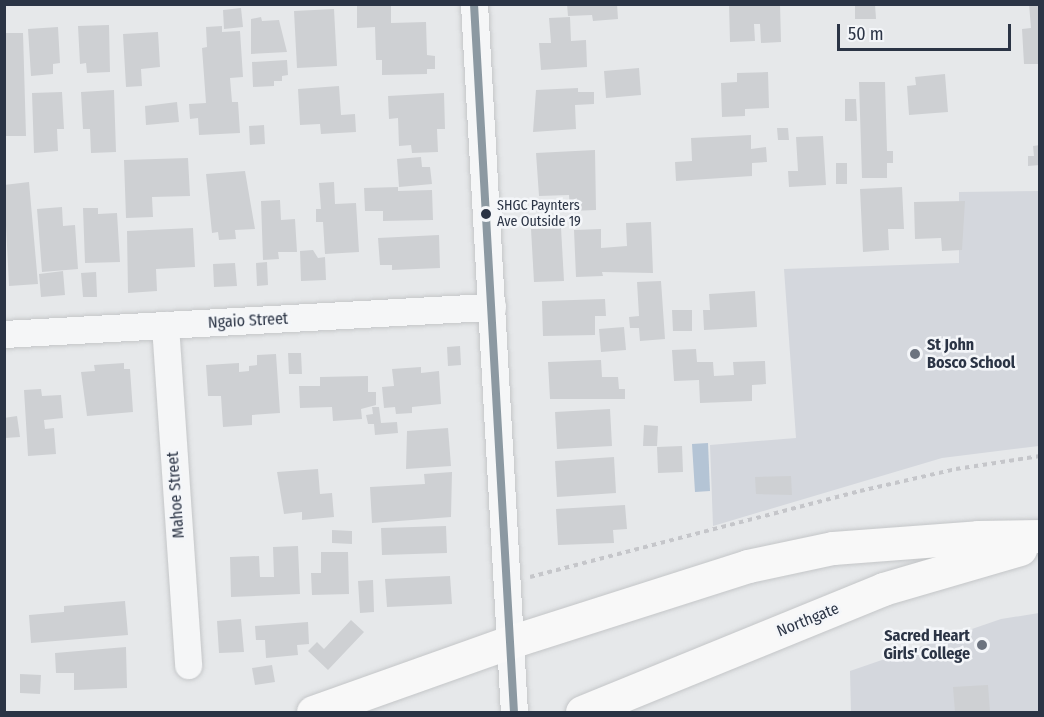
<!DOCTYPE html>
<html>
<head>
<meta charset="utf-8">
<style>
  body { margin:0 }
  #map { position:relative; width:1044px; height:717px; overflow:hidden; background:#e6e8ea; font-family:"Fira Sans Condensed",sans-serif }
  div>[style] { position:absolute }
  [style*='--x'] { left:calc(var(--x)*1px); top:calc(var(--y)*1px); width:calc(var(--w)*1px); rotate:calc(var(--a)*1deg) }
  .built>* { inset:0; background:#d4d7dd }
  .water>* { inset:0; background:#b4c4d5 }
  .building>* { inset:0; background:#ced0d3 }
  .path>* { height:4px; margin-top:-2px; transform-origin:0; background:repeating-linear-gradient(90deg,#c5c6ca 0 4.5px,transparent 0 9px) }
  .roads { filter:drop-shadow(0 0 2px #c4c6c8) drop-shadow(0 0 2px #c4c6c8) }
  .minor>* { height:27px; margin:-13.5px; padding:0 13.5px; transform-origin:13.5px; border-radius:13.5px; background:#f5f6f7 }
  .highway>* { height:33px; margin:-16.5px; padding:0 16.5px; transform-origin:16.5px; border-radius:16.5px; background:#f8f8f8 }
  .bus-1>* { height:8px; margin:-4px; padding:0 4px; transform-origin:4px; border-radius:4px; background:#8c99a2 }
  .dots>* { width:16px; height:16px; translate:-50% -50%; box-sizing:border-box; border:3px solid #f4f6f9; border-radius:50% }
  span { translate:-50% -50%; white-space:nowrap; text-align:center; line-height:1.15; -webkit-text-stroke:5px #f4f6f9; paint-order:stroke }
  .bus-label { font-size:14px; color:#2b3445 }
  .left { translate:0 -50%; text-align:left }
  .street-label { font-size:16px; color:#2b3445 }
  .poi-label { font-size:16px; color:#2b3445; font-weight:700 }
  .right { translate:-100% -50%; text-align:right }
  .frame { position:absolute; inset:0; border:6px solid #2b3445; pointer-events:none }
  .scale { position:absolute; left:837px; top:24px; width:174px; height:27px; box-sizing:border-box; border:3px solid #2b3445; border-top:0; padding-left:8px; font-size:18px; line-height:21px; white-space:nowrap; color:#2b3445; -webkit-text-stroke:4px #f4f6f9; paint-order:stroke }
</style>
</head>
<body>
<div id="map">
  <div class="built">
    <i style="clip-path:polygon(1039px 191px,1039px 446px,942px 458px,713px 526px,710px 445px,796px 438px,784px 269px,959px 263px,959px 192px)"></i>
    <i style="clip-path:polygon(1039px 613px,1039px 712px,851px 712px,850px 671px,1001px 619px)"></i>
  </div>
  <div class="water">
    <i style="clip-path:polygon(708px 443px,710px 491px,695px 492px,692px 444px)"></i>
  </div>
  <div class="building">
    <i style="clip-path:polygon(357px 4px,391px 4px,391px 23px,426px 22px,427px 55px,435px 56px,435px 69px,427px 69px,427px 74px,382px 75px,382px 60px,376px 60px,375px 27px,357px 28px)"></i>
    <i style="clip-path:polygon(567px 4px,617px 4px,618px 19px,593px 21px,592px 15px,568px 16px)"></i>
    <i style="clip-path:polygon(729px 4px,780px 4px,781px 42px,761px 43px,760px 24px,754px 24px,755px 41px,730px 42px)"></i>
    <i style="clip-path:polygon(855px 4px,875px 4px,876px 19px,855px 19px)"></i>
    <i style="clip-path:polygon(1029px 4px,1040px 4px,1040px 64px,1024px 64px,1022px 29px,1031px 28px)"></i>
    <i style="clip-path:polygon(241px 8px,243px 27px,224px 29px,223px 10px)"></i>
    <i style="clip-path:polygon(334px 9px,337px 66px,297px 68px,294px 11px)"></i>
    <i style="clip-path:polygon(261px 17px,262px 21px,279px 20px,287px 52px,251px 54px,251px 19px)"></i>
    <i style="clip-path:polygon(570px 17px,571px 41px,586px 40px,587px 67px,541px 70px,539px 43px,551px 43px,549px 18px)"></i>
    <i style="clip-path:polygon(109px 25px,110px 72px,87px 73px,86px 63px,80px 64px,78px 26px)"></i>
    <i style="clip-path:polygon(222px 26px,222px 32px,240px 31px,243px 77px,230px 78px,232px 102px,238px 102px,240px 133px,199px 135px,198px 118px,190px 119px,189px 104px,206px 103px,202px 48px,207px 47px,206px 27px)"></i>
    <i style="clip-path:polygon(58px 27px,60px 63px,53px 64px,53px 74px,31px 76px,28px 29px)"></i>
    <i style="clip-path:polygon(158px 32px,160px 67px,141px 69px,142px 86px,126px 87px,123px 34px)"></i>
    <i style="clip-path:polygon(4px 33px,23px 33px,26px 136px,5px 136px)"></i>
    <i style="clip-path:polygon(287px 60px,288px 75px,282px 76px,282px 81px,274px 81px,274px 86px,253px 87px,252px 62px)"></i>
    <i style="clip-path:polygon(639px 68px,641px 95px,606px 98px,604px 71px)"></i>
    <i style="clip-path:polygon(768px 72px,769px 108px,745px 109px,745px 116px,722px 117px,721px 83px,737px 82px,737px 73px)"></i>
    <i style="clip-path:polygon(945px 74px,948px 112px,909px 115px,907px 86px,916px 85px,915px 77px)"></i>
    <i style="clip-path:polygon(859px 82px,885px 82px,887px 151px,893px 151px,893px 163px,887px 163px,887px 178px,862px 178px)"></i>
    <i style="clip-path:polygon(339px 86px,341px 115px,355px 114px,356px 132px,321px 134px,320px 124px,300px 125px,298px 89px)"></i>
    <i style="clip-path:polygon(578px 88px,578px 92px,594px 92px,594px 104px,575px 105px,576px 129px,533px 132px,536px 90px)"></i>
    <i style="clip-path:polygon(114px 90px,116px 152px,91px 153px,90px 129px,83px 129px,81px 92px)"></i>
    <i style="clip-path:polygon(62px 92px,64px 129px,57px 129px,58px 151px,34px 153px,32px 93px)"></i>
    <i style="clip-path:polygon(444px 93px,445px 129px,437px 129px,438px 152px,412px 153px,411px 145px,399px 146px,398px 118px,389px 119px,388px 96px)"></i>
    <i style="clip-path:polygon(845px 99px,856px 99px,857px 121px,845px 121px)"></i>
    <i style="clip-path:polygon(177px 102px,179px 122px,146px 125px,145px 106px)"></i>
    <i style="clip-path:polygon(264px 125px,265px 144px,250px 145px,249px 126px)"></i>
    <i style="clip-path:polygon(777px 128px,788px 128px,789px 140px,778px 140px)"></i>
    <i style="clip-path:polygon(751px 135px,751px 149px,766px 147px,767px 162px,752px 163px,752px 176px,676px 181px,675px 162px,692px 161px,691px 138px)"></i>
    <i style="clip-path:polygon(823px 136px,826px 185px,789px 187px,788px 171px,798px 171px,796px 137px)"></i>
    <i style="clip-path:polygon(1040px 145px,1040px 165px,1028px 166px,1028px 156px,1034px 156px,1033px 146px)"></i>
    <i style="clip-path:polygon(595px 150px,596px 210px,570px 211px,569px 195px,539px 196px,536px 153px)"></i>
    <i style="clip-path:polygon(421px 157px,422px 167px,430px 167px,432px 184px,399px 187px,397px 159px)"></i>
    <i style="clip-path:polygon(188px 158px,190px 196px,152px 197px,153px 217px,126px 218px,124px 160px)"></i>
    <i style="clip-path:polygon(836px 163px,847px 163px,847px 184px,836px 184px)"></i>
    <i style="clip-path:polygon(245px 171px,255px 229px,235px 230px,236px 239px,219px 240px,218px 232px,212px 233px,206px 174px)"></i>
    <i style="clip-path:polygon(29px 182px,38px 284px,9px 286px,4px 185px)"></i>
    <i style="clip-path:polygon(334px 182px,335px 204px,356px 203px,359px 252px,325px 254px,323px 222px,316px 222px,316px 209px,321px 209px,319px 183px)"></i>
    <i style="clip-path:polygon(398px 187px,398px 191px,432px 190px,433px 220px,383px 221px,383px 211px,365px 211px,364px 188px)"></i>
    <i style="clip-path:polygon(902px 187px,904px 229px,888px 229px,889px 250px,863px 252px,860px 189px)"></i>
    <i style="clip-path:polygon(280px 200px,281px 220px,295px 219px,297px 252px,278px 252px,279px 259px,263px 260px,261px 201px)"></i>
    <i style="clip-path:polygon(965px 201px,962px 250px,942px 251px,941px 238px,915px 239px,914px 202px)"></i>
    <i style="clip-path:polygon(62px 207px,63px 226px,75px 225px,78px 269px,42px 272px,37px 209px)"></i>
    <i style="clip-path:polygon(83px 208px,98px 208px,98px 214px,117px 213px,120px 262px,85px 263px)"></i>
    <i style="clip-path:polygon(651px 222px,653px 273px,602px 272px,603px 276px,576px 277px,574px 230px,601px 229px,601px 248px,627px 246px,626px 223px)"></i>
    <i style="clip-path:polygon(193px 228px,195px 267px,156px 269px,157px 291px,128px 293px,127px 231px)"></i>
    <i style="clip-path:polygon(561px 228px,564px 281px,534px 282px,531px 229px)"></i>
    <i style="clip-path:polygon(439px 235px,440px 268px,392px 270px,392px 265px,380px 265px,378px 238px)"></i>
    <i style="clip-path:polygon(313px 250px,318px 258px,325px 257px,326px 280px,301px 281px,300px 251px)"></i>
    <i style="clip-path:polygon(267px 262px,268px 285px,257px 286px,256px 263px)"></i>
    <i style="clip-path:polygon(235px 263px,237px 286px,214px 287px,213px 264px)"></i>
    <i style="clip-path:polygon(63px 271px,65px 295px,41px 297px,39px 274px)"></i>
    <i style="clip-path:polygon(96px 272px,97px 297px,83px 297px,81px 273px)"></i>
    <i style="clip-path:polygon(661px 281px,665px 339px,640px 341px,639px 328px,630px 328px,629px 317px,639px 316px,637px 282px)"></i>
    <i style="clip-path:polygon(755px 291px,757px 327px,704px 330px,703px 310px,710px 310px,709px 294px)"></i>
    <i style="clip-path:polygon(605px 299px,606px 316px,595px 316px,595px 335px,543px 336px,542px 301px)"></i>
    <i style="clip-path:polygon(672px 310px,692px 310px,692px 331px,673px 331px)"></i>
    <i style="clip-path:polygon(624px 327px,626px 350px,601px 352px,599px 329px)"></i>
    <i style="clip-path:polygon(460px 346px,461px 365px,448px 366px,447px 347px)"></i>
    <i style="clip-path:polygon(696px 349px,697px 362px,713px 362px,714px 376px,734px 375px,733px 362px,765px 361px,766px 384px,752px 385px,752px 401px,700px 403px,699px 380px,674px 381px,672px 350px)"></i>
    <i style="clip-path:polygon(288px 353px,301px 353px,302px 374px,289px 374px)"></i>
    <i style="clip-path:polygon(276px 354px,280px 413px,252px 415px,252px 425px,223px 427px,221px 396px,208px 396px,206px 365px,239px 363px,239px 372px,249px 371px,249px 366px,257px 365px,257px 355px)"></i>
    <i style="clip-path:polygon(601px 360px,602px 377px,618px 377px,619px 389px,625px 389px,625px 399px,550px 399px,548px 362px)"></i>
    <i style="clip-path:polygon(124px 363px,124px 369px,130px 369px,133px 412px,87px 416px,81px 372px,95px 371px,94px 365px)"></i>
    <i style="clip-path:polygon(421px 367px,421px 373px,439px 371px,441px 404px,412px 407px,412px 413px,396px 414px,395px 407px,384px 408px,382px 387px,394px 386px,392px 369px)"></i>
    <i style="clip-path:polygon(368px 376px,368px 392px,376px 392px,376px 405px,361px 409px,362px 419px,333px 421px,332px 407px,300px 408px,299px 386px,320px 386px,320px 377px)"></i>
    <i style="clip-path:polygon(41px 389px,42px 396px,61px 395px,63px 418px,44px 420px,45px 429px,54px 428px,56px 454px,28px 456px,24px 390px)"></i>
    <i style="clip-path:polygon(372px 407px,379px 407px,381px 423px,397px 422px,398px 433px,375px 435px,374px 424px,368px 424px,366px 415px,373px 414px)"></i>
    <i style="clip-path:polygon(610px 409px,612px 446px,557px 449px,555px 412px)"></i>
    <i style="clip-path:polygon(17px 416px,20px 437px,5px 438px,4px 418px)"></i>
    <i style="clip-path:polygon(644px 425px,658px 426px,657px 446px,643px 446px)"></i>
    <i style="clip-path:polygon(448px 428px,451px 466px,406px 469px,407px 431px)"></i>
    <i style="clip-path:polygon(682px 446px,683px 472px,658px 473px,657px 447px)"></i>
    <i style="clip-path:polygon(614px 457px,616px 493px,557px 497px,555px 461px)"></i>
    <i style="clip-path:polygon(318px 469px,320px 494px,332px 493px,334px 517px,302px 520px,302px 512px,284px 514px,277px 472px)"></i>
    <i style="clip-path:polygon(452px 472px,451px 517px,372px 523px,370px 487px,425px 484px,424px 474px)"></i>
    <i style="clip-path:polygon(791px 476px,792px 495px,756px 494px,755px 477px)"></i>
    <i style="clip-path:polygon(625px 505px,627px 529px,613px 530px,614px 543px,558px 545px,556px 509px)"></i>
    <i style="clip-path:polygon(446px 526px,447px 553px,382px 555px,381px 528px)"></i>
    <i style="clip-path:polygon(332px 530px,352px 531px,352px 544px,332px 543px)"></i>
    <i style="clip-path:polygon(298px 546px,300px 594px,231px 597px,230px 557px,259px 556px,260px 577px,274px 577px,273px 547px)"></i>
    <i style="clip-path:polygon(321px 552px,348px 552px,349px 594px,312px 595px,311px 573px,321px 573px)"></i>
    <i style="clip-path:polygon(450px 576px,452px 604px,387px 607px,385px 579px)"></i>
    <i style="clip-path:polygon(373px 580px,374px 612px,360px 613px,358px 581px)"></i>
    <i style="clip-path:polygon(125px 601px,128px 635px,31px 643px,29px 615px,64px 612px,64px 606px)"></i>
    <i style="clip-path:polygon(241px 619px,244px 652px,219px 653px,217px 621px)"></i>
    <i style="clip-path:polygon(351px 620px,364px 632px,328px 670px,308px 651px,317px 642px,324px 649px)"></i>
    <i style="clip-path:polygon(308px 622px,309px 644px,297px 645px,298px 655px,266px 658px,265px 640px,256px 640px,255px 626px)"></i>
    <i style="clip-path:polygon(126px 647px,127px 688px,74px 690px,74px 673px,56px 673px,55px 653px)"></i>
    <i style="clip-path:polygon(272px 665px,275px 682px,255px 685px,252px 668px)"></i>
    <i style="clip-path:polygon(20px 674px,41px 675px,40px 694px,20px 693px)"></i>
    <i style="clip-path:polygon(988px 685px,990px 712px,955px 712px,953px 687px)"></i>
  </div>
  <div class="path">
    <i style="--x:530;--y:577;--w:341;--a:-14.6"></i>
    <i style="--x:860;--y:491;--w:98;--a:-12.9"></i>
    <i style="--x:956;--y:469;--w:85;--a:-8.8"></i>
  </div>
  <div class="roads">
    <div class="minor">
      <i style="--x:474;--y:4;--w:709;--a:86.77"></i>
      <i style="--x:165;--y:325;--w:341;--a:86.1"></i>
      <i style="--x:4;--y:334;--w:489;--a:-3.2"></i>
    </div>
    <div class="highway">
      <i style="--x:313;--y:712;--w:209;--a:-19.6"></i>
      <i style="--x:510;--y:642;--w:250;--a:-17.7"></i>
      <i style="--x:748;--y:566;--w:87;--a:-12"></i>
      <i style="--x:833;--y:548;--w:145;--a:-4.3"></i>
      <i style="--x:978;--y:537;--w:62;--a:-0.9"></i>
      <i style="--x:582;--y:712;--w:325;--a:-22.2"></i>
      <i style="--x:883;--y:589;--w:143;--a:-16.3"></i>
    </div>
  </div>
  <div class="bus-1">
    <i style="--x:474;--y:4;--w:709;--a:86.77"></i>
  </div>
  <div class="dots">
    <i style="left:486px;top:214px;background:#2b3445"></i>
    <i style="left:915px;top:354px;background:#6c737f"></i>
    <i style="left:982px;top:645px;background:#6c737f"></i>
  </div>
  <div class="bus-label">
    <span class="left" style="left:497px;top:214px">SHGC Paynters<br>Ave Outside 19</span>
  </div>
  <div class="street-label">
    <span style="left:248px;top:321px;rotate:-3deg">Ngaio Street</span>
    <span style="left:176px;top:495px;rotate:-94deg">Mahoe Street</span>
    <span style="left:808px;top:620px;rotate:-22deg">Northgate</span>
  </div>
  <div class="poi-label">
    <span class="left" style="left:927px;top:354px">St John<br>Bosco School</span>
    <span class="right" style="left:970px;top:645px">Sacred Heart<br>Girls' College</span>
  </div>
  <div class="frame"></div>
  <div class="scale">50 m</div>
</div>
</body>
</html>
